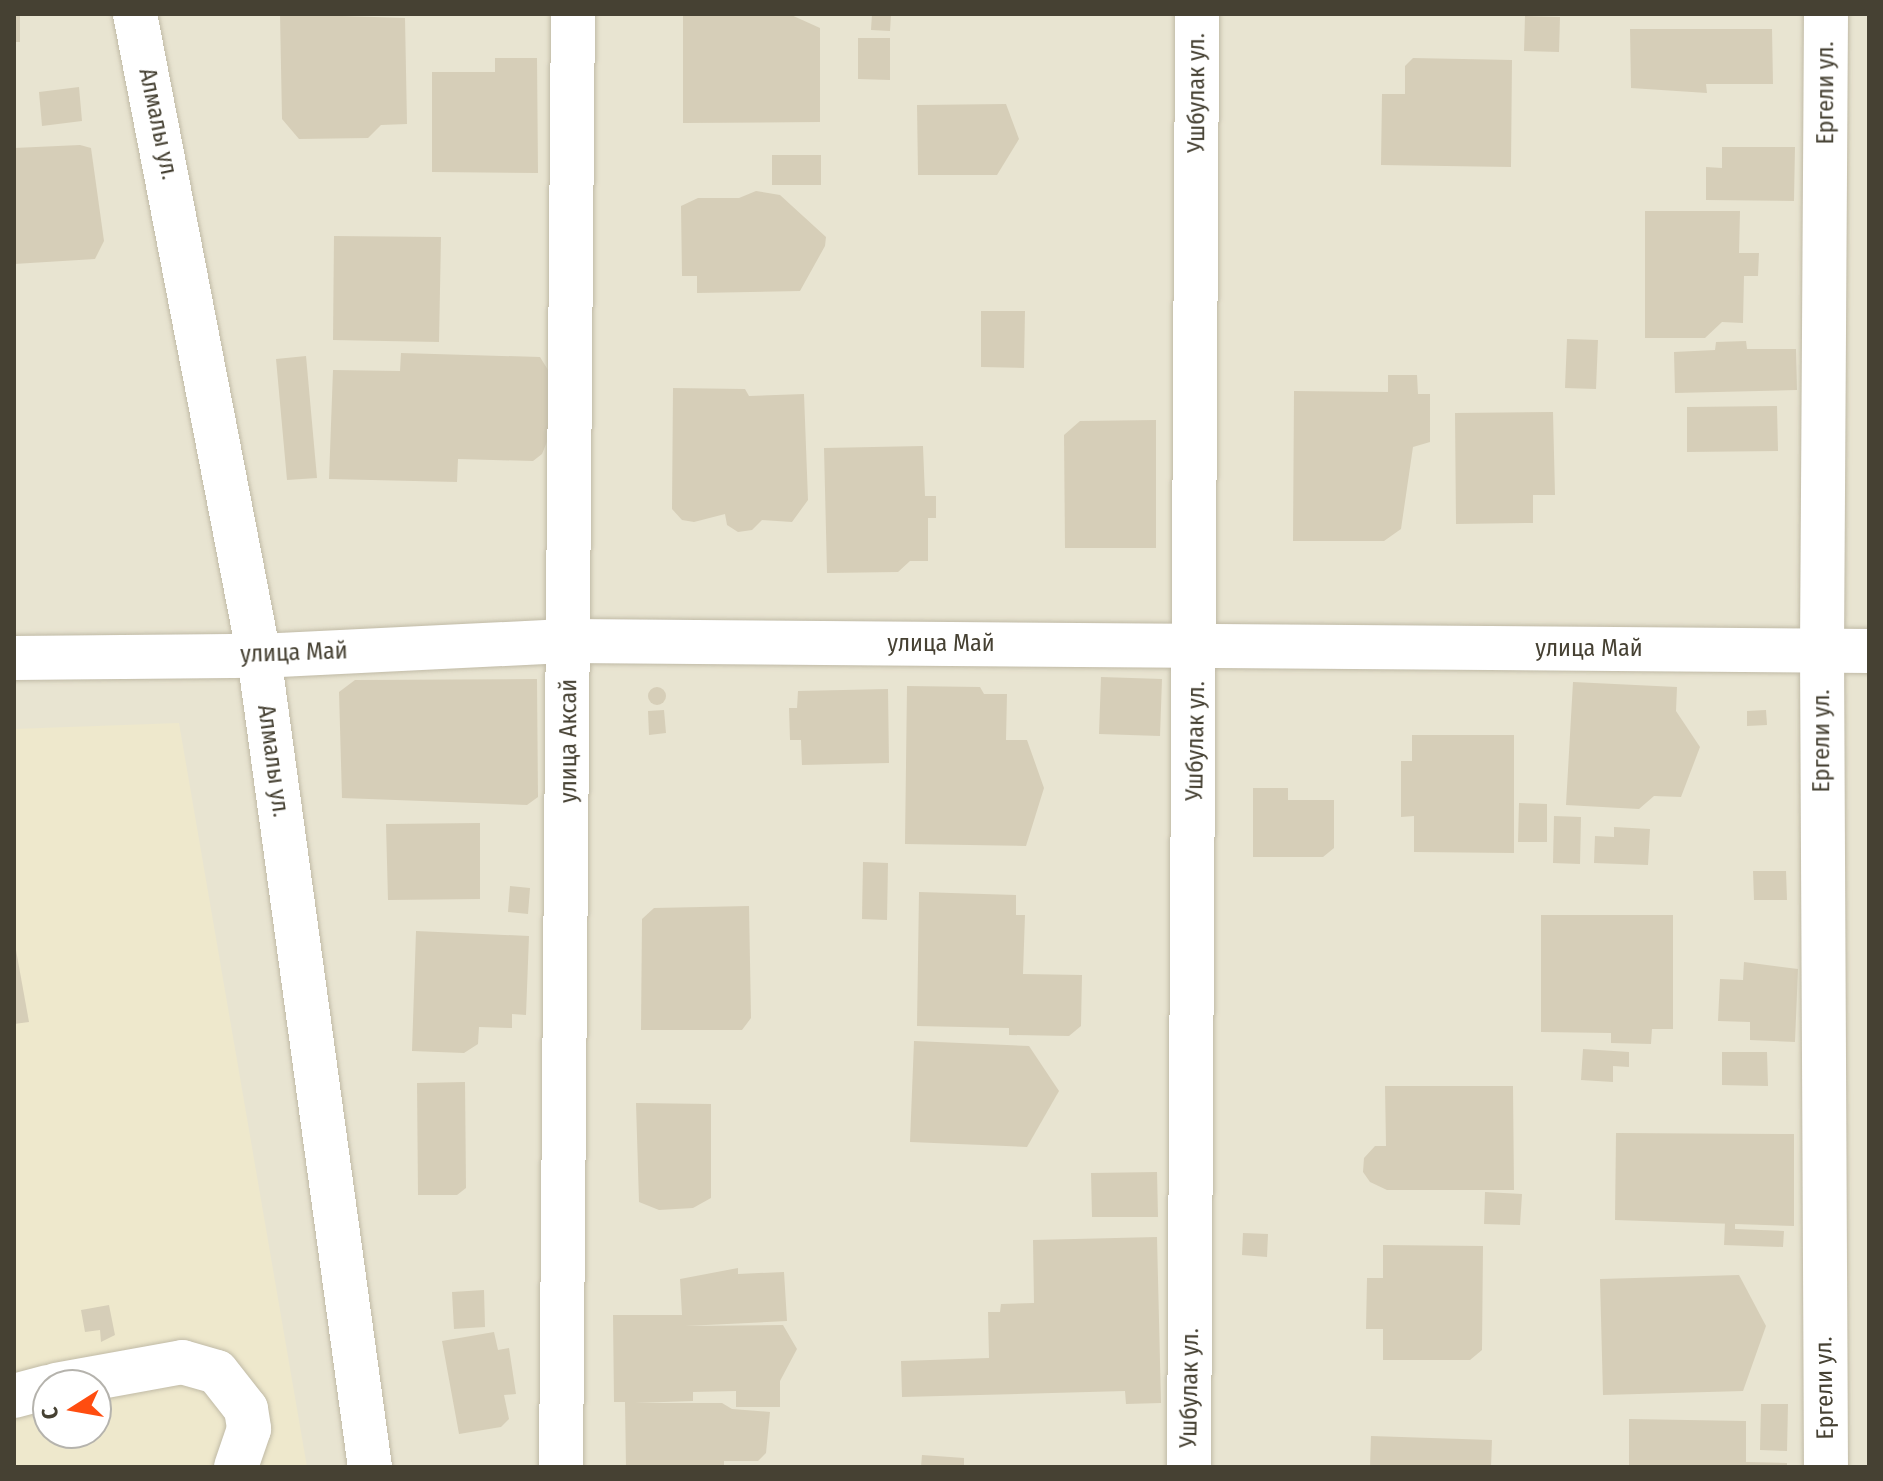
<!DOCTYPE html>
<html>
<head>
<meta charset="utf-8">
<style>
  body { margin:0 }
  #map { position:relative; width:1883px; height:1481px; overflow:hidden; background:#f4f1e4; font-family:"Fira Sans Condensed",sans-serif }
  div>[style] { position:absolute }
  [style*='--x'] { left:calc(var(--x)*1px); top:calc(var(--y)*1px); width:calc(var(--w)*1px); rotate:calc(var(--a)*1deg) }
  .residential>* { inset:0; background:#e8e4d1 }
  .education>* { inset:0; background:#eee8cc }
  .building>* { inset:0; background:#d6ceb8 }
  .round { border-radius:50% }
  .roads { filter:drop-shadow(0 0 2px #c0baa6) drop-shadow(0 0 2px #c0baa6) }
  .minor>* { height:44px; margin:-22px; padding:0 22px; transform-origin:22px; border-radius:22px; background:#fff }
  span { translate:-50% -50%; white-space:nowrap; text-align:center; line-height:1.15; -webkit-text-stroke:7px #fff; paint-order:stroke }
  .street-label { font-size:24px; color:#464133 }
  .frame { position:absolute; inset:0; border:16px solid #464133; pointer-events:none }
  .north { position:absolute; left:32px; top:1369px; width:80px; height:80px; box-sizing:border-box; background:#fff; border:2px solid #b5b3ad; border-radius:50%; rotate:259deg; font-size:22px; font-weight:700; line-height:32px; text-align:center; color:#464133 }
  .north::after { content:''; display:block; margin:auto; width:28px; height:36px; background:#ff4d10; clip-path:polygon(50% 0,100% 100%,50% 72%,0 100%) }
</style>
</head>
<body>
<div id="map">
  <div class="residential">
    <i style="clip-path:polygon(evenodd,14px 14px,1869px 14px,1869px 1467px,14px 1467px,14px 14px,48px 1385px,96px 1385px,96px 1433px,48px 1433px,48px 1385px)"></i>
  </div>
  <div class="education">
    <i style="clip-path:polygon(evenodd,179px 723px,307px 1467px,14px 1467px,14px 729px,179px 723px,48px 1385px,96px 1385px,96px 1433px,48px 1433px,48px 1385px)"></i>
  </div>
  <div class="building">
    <i style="clip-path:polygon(14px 14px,20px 14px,20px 42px,14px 42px)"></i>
    <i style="clip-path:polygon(280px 14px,405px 18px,407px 124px,381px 125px,368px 138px,299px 139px,282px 119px)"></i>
    <i style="clip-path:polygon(683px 14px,789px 14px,820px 28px,820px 122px,683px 123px)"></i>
    <i style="clip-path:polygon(872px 14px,891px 14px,890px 31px,871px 30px)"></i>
    <i style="clip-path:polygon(1525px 16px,1560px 17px,1559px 52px,1524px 51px)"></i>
    <i style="clip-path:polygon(1630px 29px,1772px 29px,1773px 84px,1706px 84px,1707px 93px,1631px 88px)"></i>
    <i style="clip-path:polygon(858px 38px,890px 38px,890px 80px,858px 79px)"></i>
    <i style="clip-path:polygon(495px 58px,537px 58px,538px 173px,432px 172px,432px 72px,495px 72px)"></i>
    <i style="clip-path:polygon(1413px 58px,1512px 60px,1511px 167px,1381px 165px,1382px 94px,1405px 94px,1405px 66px)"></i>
    <i style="clip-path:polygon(79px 87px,82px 121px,42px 126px,39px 92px)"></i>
    <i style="clip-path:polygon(1006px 104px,1019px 139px,997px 175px,918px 175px,917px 105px)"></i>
    <i style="clip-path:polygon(80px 145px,91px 148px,104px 241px,95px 259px,14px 264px,14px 148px)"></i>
    <i style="clip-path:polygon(1722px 147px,1795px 147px,1794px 201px,1706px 200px,1706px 167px,1722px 168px)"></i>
    <i style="clip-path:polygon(772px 155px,821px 155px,821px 185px,772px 185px)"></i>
    <i style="clip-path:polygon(756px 191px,780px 195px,826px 237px,825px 246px,800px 291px,697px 293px,697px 276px,682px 276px,681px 206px,698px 198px,739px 198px)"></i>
    <i style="clip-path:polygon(1645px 211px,1740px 211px,1739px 253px,1759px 253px,1758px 276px,1744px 276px,1743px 323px,1722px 322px,1705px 338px,1645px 338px)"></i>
    <i style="clip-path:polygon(334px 236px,441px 237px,439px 342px,333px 340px)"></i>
    <i style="clip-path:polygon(981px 311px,1025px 311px,1024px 368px,981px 367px)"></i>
    <i style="clip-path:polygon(1567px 339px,1598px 340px,1596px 389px,1565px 388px)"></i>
    <i style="clip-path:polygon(1746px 341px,1747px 349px,1796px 349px,1797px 390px,1675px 393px,1674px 352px,1715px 350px,1716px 342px)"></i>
    <i style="clip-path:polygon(401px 353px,540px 357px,553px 378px,553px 427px,542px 454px,533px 461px,458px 459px,457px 482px,329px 479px,333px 370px,400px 371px)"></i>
    <i style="clip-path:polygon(306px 356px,317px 478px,287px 480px,276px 359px)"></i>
    <i style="clip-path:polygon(1388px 375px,1417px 375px,1418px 394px,1430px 394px,1430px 442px,1413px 447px,1401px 529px,1384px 541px,1293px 541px,1294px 391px,1388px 392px)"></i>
    <i style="clip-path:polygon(673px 388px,745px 389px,749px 396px,804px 394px,808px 500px,792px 522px,762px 520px,752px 530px,738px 532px,727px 525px,725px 514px,694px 522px,682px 520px,672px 509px)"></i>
    <i style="clip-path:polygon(1777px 406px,1778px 451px,1687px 452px,1687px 407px)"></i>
    <i style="clip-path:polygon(1553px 412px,1555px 495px,1533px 495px,1533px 523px,1456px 524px,1455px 413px)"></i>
    <i style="clip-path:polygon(1156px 420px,1156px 548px,1065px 548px,1064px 435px,1080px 421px)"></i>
    <i style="clip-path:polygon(923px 446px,925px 496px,936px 496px,936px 518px,928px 518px,928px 561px,910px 561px,898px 572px,827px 573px,824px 448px)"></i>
    <i style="clip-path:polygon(1101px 677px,1162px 679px,1160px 736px,1099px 734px)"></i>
    <i style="clip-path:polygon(537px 679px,538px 797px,527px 805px,342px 798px,339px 692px,355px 680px)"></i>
    <i style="clip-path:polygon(1573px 682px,1677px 687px,1676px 711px,1700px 747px,1681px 797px,1654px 796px,1639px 809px,1566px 805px)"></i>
    <i style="clip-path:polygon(907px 686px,980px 687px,984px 694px,1007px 694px,1006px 740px,1027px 740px,1044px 788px,1026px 846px,905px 844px)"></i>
    <i class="round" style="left:648px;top:687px;width:18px;height:18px"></i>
    <i style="clip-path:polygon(888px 689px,889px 763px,802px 765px,801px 740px,790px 740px,789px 708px,797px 708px,798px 691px)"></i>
    <i style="clip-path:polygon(664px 710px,666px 733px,649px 735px,648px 711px)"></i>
    <i style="clip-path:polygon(1766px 710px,1767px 725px,1747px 726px,1747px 711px)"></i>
    <i style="clip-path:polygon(1412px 735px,1514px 735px,1514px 853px,1414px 852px,1414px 816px,1401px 817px,1401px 761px,1412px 761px)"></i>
    <i style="clip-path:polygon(1253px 788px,1288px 788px,1288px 800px,1334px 800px,1334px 848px,1323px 857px,1253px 857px)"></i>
    <i style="clip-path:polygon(1519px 803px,1547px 804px,1547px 842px,1518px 842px)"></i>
    <i style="clip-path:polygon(1554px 816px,1581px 817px,1580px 864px,1553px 863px)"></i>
    <i style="clip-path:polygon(480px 823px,480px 899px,388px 900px,386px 824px)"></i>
    <i style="clip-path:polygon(1614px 827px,1650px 829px,1648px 865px,1594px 863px,1595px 836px,1614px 837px)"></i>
    <i style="clip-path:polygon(863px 862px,888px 863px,887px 920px,862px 919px)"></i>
    <i style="clip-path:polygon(1753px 871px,1786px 871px,1787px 900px,1754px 900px)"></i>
    <i style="clip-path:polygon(510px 886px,530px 888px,528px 914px,508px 912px)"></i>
    <i style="clip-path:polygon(919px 892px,1016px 895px,1016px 915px,1025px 915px,1023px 974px,1082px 975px,1081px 1026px,1069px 1036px,1009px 1035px,1009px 1028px,917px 1026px)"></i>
    <i style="clip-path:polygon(749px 906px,751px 1018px,742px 1030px,641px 1030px,642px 919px,654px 908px)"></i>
    <i style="clip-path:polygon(1541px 915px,1673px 915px,1673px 1029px,1652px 1029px,1651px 1044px,1611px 1043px,1611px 1033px,1541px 1032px)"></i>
    <i style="clip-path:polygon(416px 931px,529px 936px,526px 1015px,512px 1014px,512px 1028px,479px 1027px,478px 1044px,464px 1053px,412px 1051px)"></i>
    <i style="clip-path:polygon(14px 939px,29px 1022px,14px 1024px)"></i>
    <i style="clip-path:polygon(1744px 962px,1798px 969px,1795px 1042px,1750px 1040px,1750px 1022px,1718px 1021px,1720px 979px,1743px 980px)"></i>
    <i style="clip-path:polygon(914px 1041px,1029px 1046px,1059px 1091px,1027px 1147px,910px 1142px)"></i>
    <i style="clip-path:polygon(1583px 1049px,1629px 1052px,1629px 1067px,1613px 1066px,1613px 1082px,1581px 1080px)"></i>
    <i style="clip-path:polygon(1722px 1052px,1767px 1052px,1768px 1086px,1722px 1085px)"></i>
    <i style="clip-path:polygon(465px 1082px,466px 1188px,457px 1195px,418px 1195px,417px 1083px)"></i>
    <i style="clip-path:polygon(1385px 1086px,1513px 1086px,1514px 1190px,1387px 1190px,1370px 1182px,1363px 1172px,1364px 1158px,1375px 1146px,1386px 1146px)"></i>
    <i style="clip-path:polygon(636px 1103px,711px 1104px,711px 1198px,693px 1208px,659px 1210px,639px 1202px)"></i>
    <i style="clip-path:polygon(1616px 1133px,1794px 1134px,1794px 1226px,1615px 1220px)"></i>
    <i style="clip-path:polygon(1157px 1172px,1158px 1217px,1092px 1217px,1091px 1173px)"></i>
    <i style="clip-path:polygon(1485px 1192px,1522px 1194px,1520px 1225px,1484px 1224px)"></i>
    <i style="clip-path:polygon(1725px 1222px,1735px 1223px,1735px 1229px,1784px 1231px,1783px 1247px,1724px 1245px)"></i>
    <i style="clip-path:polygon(1243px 1233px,1268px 1234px,1267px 1257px,1242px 1255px)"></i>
    <i style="clip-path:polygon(1157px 1237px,1161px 1403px,1126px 1404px,1125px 1391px,902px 1397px,901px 1361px,989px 1358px,988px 1312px,1000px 1312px,1001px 1304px,1034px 1303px,1033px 1240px)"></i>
    <i style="clip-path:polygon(1383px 1245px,1483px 1246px,1482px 1350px,1470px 1360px,1383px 1360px,1383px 1329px,1366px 1329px,1367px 1278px,1383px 1278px)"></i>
    <i style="clip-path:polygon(738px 1268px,738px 1274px,784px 1272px,787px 1321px,685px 1326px,783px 1325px,797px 1349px,780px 1381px,780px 1407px,736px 1407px,736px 1391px,693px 1392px,693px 1401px,635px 1403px,722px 1403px,732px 1409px,770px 1412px,766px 1453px,758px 1461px,724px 1461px,724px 1467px,626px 1467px,625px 1402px,614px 1402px,613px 1315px,682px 1315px,680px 1279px)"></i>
    <i style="clip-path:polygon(1739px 1275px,1766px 1326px,1743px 1391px,1603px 1395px,1600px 1279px)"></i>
    <i style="clip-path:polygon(484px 1290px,485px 1327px,454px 1329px,452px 1292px)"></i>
    <i style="clip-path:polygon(109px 1305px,115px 1335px,101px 1342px,100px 1330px,85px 1332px,81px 1310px)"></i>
    <i style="clip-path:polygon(494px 1332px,498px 1350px,509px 1348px,516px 1394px,504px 1395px,509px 1419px,501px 1427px,459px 1434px,442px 1341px)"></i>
    <i style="clip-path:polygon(1761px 1404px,1788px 1404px,1787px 1451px,1760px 1450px)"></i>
    <i style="clip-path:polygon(1629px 1419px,1746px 1421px,1746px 1462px,1787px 1463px,1787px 1467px,1629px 1467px)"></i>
    <i style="clip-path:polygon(1371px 1436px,1492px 1440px,1491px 1467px,1370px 1467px)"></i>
    <i style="clip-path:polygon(922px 1455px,964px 1458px,964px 1467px,921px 1467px)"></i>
  </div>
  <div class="roads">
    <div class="minor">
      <i style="--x:135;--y:14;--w:654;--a:79.07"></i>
      <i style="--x:259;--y:656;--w:819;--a:82.21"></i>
      <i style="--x:1826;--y:14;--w:637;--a:90.36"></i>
      <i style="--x:1822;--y:651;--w:816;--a:89.72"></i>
      <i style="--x:14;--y:658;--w:245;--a:-0.5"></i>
      <i style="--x:259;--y:656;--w:311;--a:-2.8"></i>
      <i style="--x:570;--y:641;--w:1299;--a:0.44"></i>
      <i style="--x:56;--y:1385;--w:128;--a:-10.3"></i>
      <i style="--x:182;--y:1362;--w:36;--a:16"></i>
      <i style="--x:217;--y:1372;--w:47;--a:51.9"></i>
      <i style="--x:246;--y:1409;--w:20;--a:81"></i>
      <i style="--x:249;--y:1429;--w:40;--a:108.9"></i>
      <i style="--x:14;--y:1396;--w:35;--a:-15"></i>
      <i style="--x:561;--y:1467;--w:1453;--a:-89.53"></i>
      <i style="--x:1189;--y:1467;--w:1453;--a:-89.68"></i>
    </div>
  </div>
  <div class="street-label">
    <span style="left:1197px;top:93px;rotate:-90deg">Ушбулак ул.</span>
    <span style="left:1826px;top:93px;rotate:-90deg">Ергели ул.</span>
    <span style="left:158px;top:124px;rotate:78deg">Алмалы ул.</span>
    <span style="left:941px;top:644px">улица Май</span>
    <span style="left:1589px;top:649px">улица Май</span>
    <span style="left:294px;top:653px;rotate:-2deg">улица Май</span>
    <span style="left:569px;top:741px;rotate:-90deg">улица Аксай</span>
    <span style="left:1196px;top:741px;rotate:-89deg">Ушбулак ул.</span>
    <span style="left:1822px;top:741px;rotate:-90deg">Ергели ул.</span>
    <span style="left:273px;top:761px;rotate:82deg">Алмалы ул.</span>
    <span style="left:1190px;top:1388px;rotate:-89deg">Ушбулак ул.</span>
    <span style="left:1825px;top:1388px;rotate:-91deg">Ергели ул.</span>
  </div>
  <div class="frame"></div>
  <div class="north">С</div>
</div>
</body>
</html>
